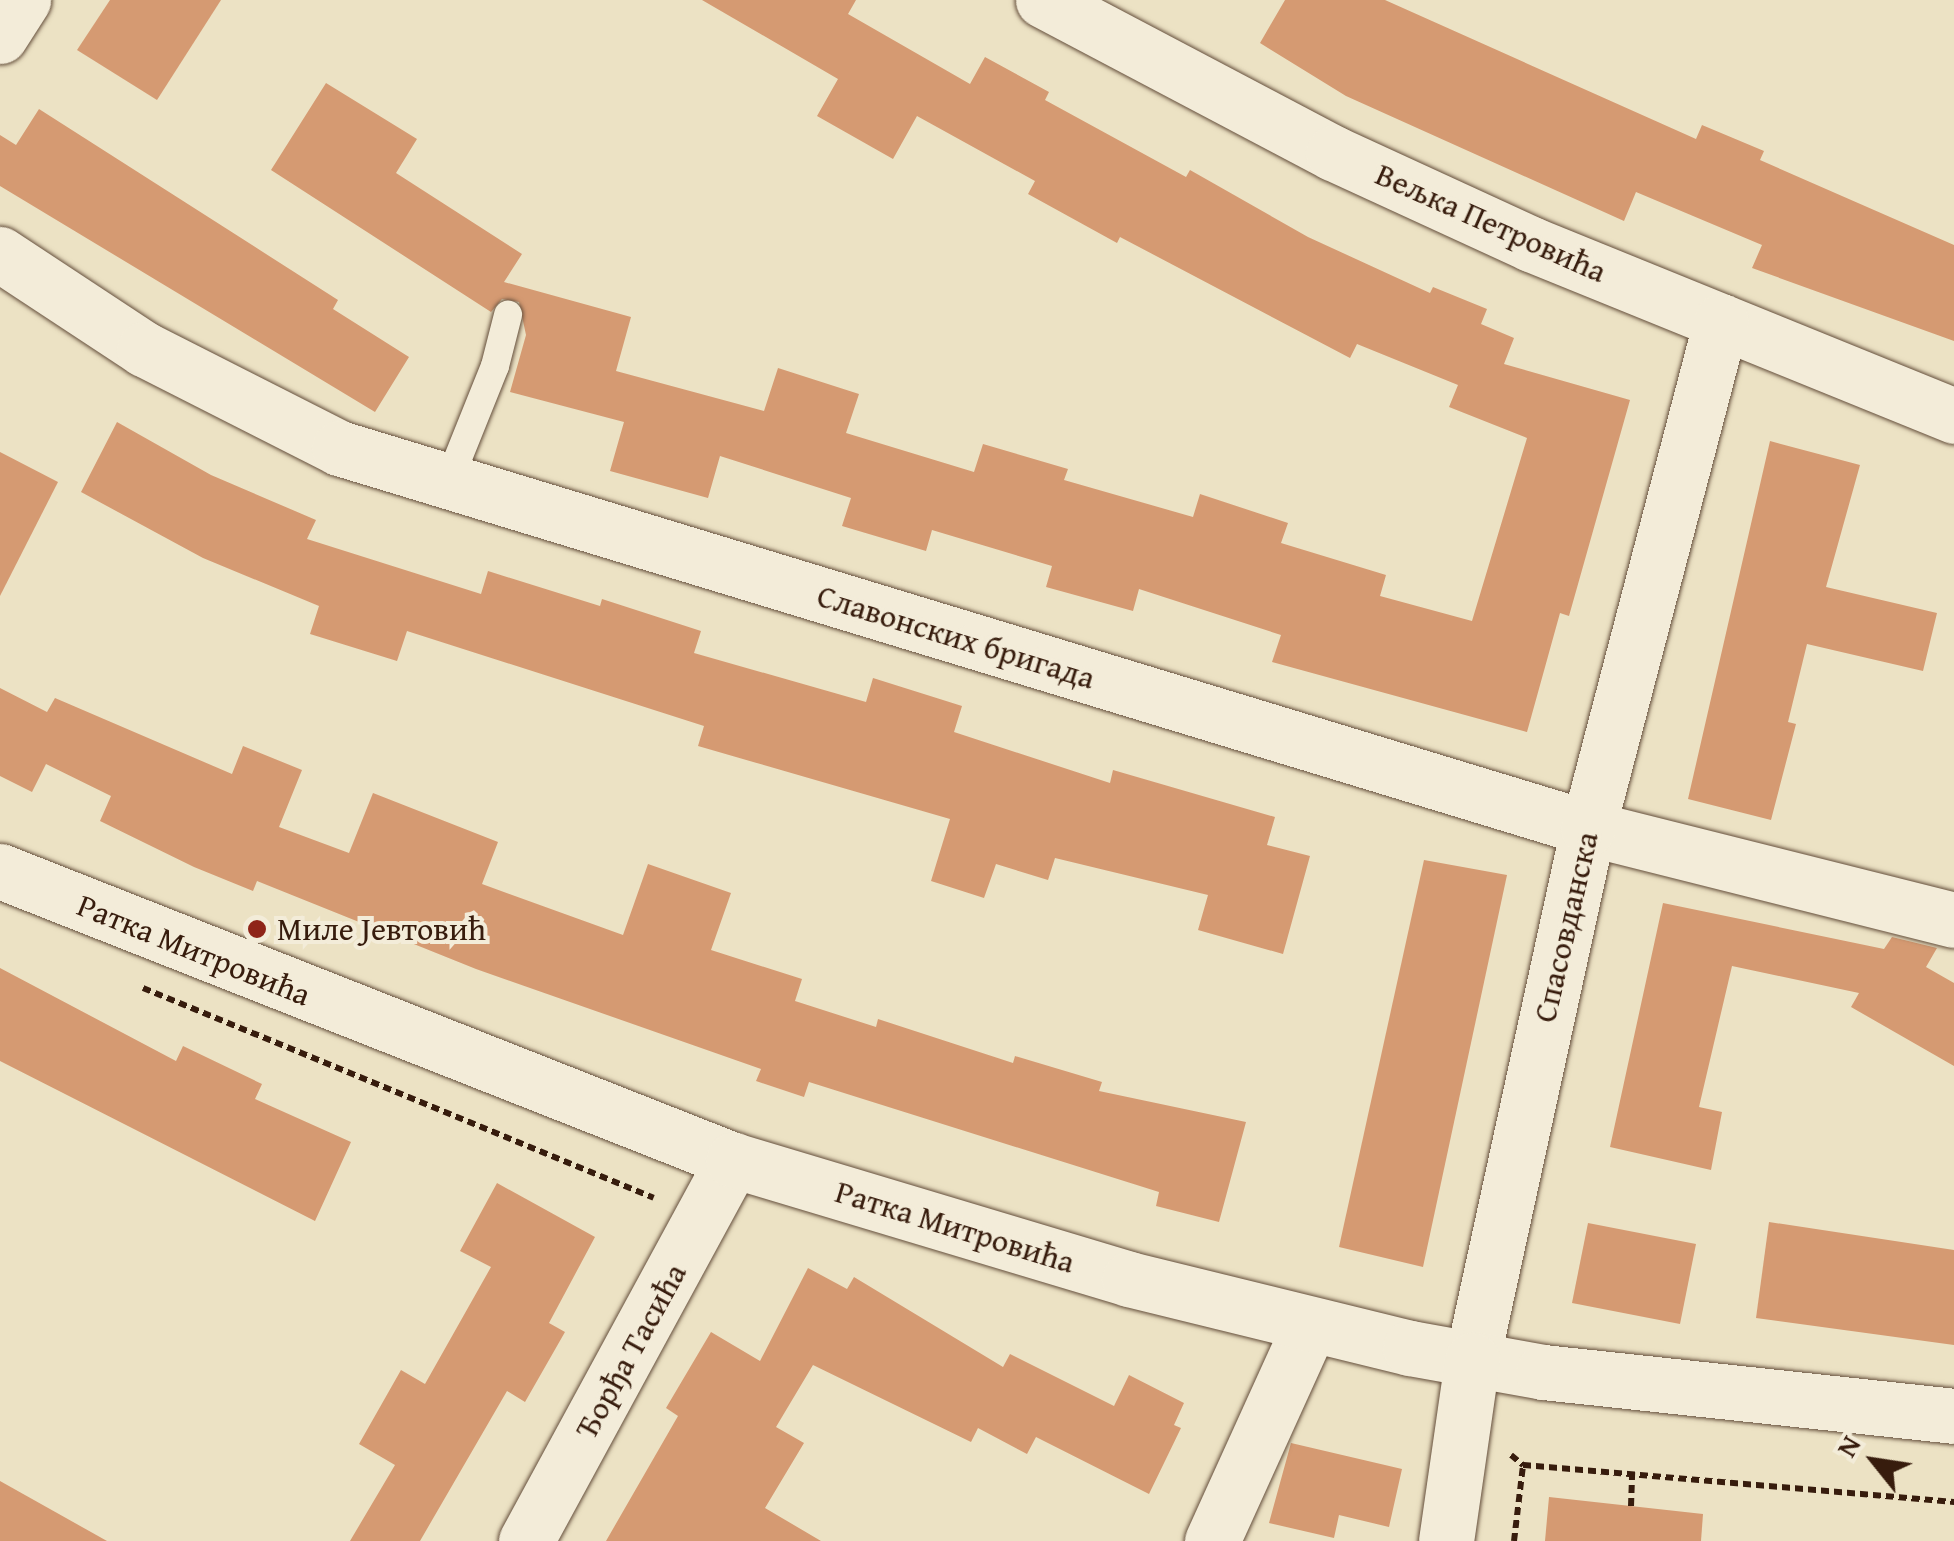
<!DOCTYPE html>
<html>
<head>
<meta charset="utf-8">
<style>
  body { margin:0 }
  #map { position:relative; width:1954px; height:1541px; overflow:hidden; background:#ece2c4; font-family:"Gentium Book Plus",serif }
  div>[style] { position:absolute }
  [style*='--x'] { left:calc(var(--x)*1px); top:calc(var(--y)*1px); width:calc(var(--w)*1px); rotate:calc(var(--a)*1deg) }
  .building>* { inset:0; background:#d59a72 }
  .path>* { height:6px; margin-top:-3px; transform-origin:0; background:repeating-linear-gradient(90deg,#371c0d 0 8px,transparent 0 13px) }
  .roads { filter:drop-shadow(0 0 2px #644e3b) drop-shadow(0 0 2px #644e3b) }
  .lane>* { height:28px; margin:-14px; padding:0 14px; transform-origin:14px; border-radius:14px; background:#f3ecd9 }
  .street>* { height:55px; margin:-27.5px; padding:0 27.5px; transform-origin:27.5px; border-radius:27.5px; background:#f3ecd9 }
  .secondary>* { height:55px; margin:-27.5px; padding:0 27.5px; transform-origin:27.5px; border-radius:27.5px; background:#f3ecd9 }
  .dots>* { width:28px; height:28px; translate:-50% -50%; box-sizing:border-box; border:5px solid #f3ecd9; border-radius:50% }
  span { translate:-50% -50%; white-space:nowrap; text-align:center; line-height:1.15; -webkit-text-stroke:8px #f3ecd9; paint-order:stroke }
  .street-label { font-size:32px; color:#371c0d }
  .poi-label { font-size:32px; color:#371c0d }
  .left { translate:0 -50%; text-align:left }
  .north { position:absolute; left:1824px; top:1411px; width:100px; height:100px; -webkit-text-stroke:8px #f3ecd9; paint-order:stroke; rotate:300deg; font-size:28px; font-weight:700; line-height:40px; text-align:center; color:#371c0d }
  .north::after { content:''; display:block; margin:auto; width:35px; height:45px; background:#371c0d; clip-path:polygon(50% 0,100% 100%,50% 72%,0 100%) }
</style>
</head>
<body>
<div id="map">
  <div class="building">
    <i style="clip-path:polygon(110px 0,221px 0,157px 100px,77px 50px)"></i>
    <i style="clip-path:polygon(702px 0,856px 0,848px 14px,970px 84px,985px 57px,1049px 92px,1045px 100px,1186px 177px,1190px 170px,1308px 237px,1430px 293px,1433px 287px,1487px 309px,1481px 324px,1514px 338px,1504px 364px,1630px 400px,1569px 616px,1560px 613px,1527px 732px,1272px 662px,1281px 635px,1139px 589px,1133px 611px,1046px 587px,1052px 566px,932px 530px,926px 551px,842px 526px,851px 498px,720px 456px,708px 498px,610px 471px,624px 422px,510px 392px,526px 335px,519px 302px,502px 299px,491px 312px,271px 170px,326px 83px,417px 139px,396px 173px,522px 254px,504px 282px,631px 317px,616px 371px,764px 411px,778px 368px,859px 394px,846px 433px,974px 472px,983px 444px,1068px 469px,1064px 480px,1193px 517px,1200px 494px,1288px 523px,1281px 543px,1386px 575px,1380px 596px,1472px 621px,1527px 438px,1449px 407px,1458px 385px,1357px 344px,1350px 358px,1120px 237px,1117px 243px,1028px 194px,1035px 181px,917px 116px,893px 159px,817px 116px,838px 79px)"></i>
    <i style="clip-path:polygon(1285px 0,1385px 0,1696px 139px,1702px 125px,1764px 151px,1760px 160px,1954px 245px,1954px 341px,1752px 268px,1762px 245px,1636px 192px,1624px 221px,1346px 96px,1260px 43px)"></i>
    <i style="clip-path:polygon(39px 109px,338px 300px,333px 309px,409px 357px,375px 412px,0 186px,0 135px,16px 145px)"></i>
    <i style="clip-path:polygon(117px 422px,211px 475px,316px 520px,307px 539px,481px 594px,488px 571px,600px 606px,602px 599px,701px 631px,694px 653px,866px 702px,873px 678px,962px 706px,954px 732px,1110px 783px,1113px 770px,1275px 817px,1267px 845px,1310px 856px,1283px 954px,1198px 930px,1208px 895px,1055px 858px,1048px 880px,996px 864px,984px 898px,931px 881px,950px 819px,698px 746px,704px 726px,407px 631px,397px 661px,310px 634px,319px 606px,203px 558px,81px 492px)"></i>
    <i style="clip-path:polygon(1770px 441px,1860px 465px,1826px 587px,1937px 613px,1923px 671px,1807px 644px,1788px 722px,1796px 724px,1771px 820px,1688px 799px)"></i>
    <i style="clip-path:polygon(0 452px,58px 482px,0 596px)"></i>
    <i style="clip-path:polygon(0 688px,47px 712px,55px 698px,232px 774px,243px 746px,302px 770px,279px 827px,349px 853px,373px 793px,498px 842px,482px 884px,623px 935px,648px 864px,731px 893px,711px 950px,802px 979px,795px 1001px,876px 1027px,878px 1019px,1013px 1063px,1015px 1056px,1102px 1082px,1099px 1091px,1246px 1122px,1219px 1222px,1156px 1206px,1159px 1192px,809px 1082px,804px 1097px,756px 1081px,761px 1069px,476px 969px,257px 881px,253px 891px,194px 867px,100px 821px,111px 796px,46px 764px,32px 792px,0 776px)"></i>
    <i style="clip-path:polygon(1424px 860px,1507px 875px,1423px 1267px,1339px 1247px)"></i>
    <i style="clip-path:polygon(1663px 903px,1884px 949px,1892px 937px,1937px 948px,1926px 967px,1954px 983px,1954px 1066px,1851px 1007px,1859px 993px,1732px 966px,1699px 1107px,1722px 1112px,1711px 1170px,1610px 1147px)"></i>
    <i style="clip-path:polygon(0 968px,176px 1061px,183px 1046px,262px 1084px,255px 1099px,351px 1142px,315px 1221px,0 1061px)"></i>
    <i style="clip-path:polygon(497px 1183px,595px 1237px,549px 1323px,565px 1332px,525px 1402px,507px 1391px,420px 1541px,350px 1541px,395px 1465px,359px 1444px,401px 1370px,425px 1384px,491px 1267px,460px 1251px)"></i>
    <i style="clip-path:polygon(1769px 1222px,1954px 1250px,1954px 1345px,1756px 1318px)"></i>
    <i style="clip-path:polygon(1588px 1223px,1696px 1244px,1680px 1324px,1572px 1303px)"></i>
    <i style="clip-path:polygon(808px 1268px,847px 1289px,854px 1277px,1003px 1367px,1010px 1354px,1114px 1406px,1129px 1375px,1184px 1403px,1174px 1425px,1181px 1428px,1149px 1494px,1036px 1437px,1027px 1454px,978px 1428px,971px 1442px,813px 1365px,776px 1427px,804px 1443px,765px 1508px,821px 1541px,606px 1541px,678px 1416px,666px 1408px,711px 1332px,760px 1361px)"></i>
    <i style="clip-path:polygon(1291px 1443px,1402px 1469px,1389px 1527px,1339px 1515px,1334px 1538px,1269px 1523px)"></i>
    <i style="clip-path:polygon(0 1481px,107px 1541px,0 1541px)"></i>
    <i style="clip-path:polygon(1549px 1497px,1703px 1514px,1701px 1541px,1545px 1541px)"></i>
  </div>
  <div class="path">
    <i style="--x:143;--y:988;--w:552;--a:22.34"></i>
    <i style="--x:1511;--y:1455;--w:16;--a:40"></i>
    <i style="--x:1523;--y:1465;--w:433;--a:4.9"></i>
    <i style="--x:1631;--y:1506;--w:34;--a:-88"></i>
    <i style="--x:1514;--y:1541;--w:77;--a:-83.2"></i>
  </div>
  <div class="roads">
    <div class="lane">
      <i style="--x:448;--y:483;--w:126;--a:-68.1"></i>
      <i style="--x:495;--y:366;--w:53;--a:-75.7"></i>
    </div>
    <div class="street">
      <i style="--x:1043;--y:0;--w:328;--a:27.8"></i>
      <i style="--x:1333;--y:153;--w:218;--a:24.7"></i>
      <i style="--x:1531;--y:244;--w:457;--a:22.1"></i>
      <i style="--x:0;--y:36;--w:43;--a:-57.4"></i>
      <i style="--x:0;--y:254;--w:173;--a:33.4"></i>
      <i style="--x:144;--y:349;--w:219;--a:26.9"></i>
      <i style="--x:339;--y:448;--w:1306;--a:16.92"></i>
      <i style="--x:1588;--y:828;--w:377;--a:14.1"></i>
      <i style="--x:1472;--y:1360;--w:544;--a:-77.7"></i>
      <i style="--x:1588;--y:828;--w:524;--a:-75.3"></i>
      <i style="--x:526;--y:1541;--w:434;--a:-61.5"></i>
      <i style="--x:1212;--y:1541;--w:237;--a:-65.6"></i>
    </div>
    <div class="secondary">
      <i style="--x:0;--y:871;--w:788;--a:21.52"></i>
      <i style="--x:733;--y:1160;--w:413;--a:16.7"></i>
      <i style="--x:1129;--y:1279;--w:289;--a:13.8"></i>
      <i style="--x:1410;--y:1348;--w:135;--a:10.2"></i>
      <i style="--x:1543;--y:1372;--w:413;--a:6.1"></i>
      <i style="--x:1446;--y:1541;--w:183;--a:-81.8"></i>
    </div>
  </div>
  <div class="dots">
    <i style="left:257px;top:929px;background:#8f2418"></i>
  </div>
  <div class="street-label">
    <span style="left:1491px;top:223px;rotate:24deg">Вељка Петровића</span>
    <span style="left:956px;top:637px;rotate:17deg">Славонских бригада</span>
    <span style="left:1566px;top:927px;rotate:-77deg">Спасовданска</span>
    <span style="left:194px;top:950px;rotate:22deg">Ратка Митровића</span>
    <span style="left:955px;top:1227px;rotate:17deg">Ратка Митровића</span>
    <span style="left:631px;top:1351px;rotate:-61deg">Ђорђа Тасића</span>
  </div>
  <div class="poi-label">
    <span class="left" style="left:277px;top:929px">Миле Јевтовић</span>
  </div>
  <div class="north">N</div>
</div>
</body>
</html>
